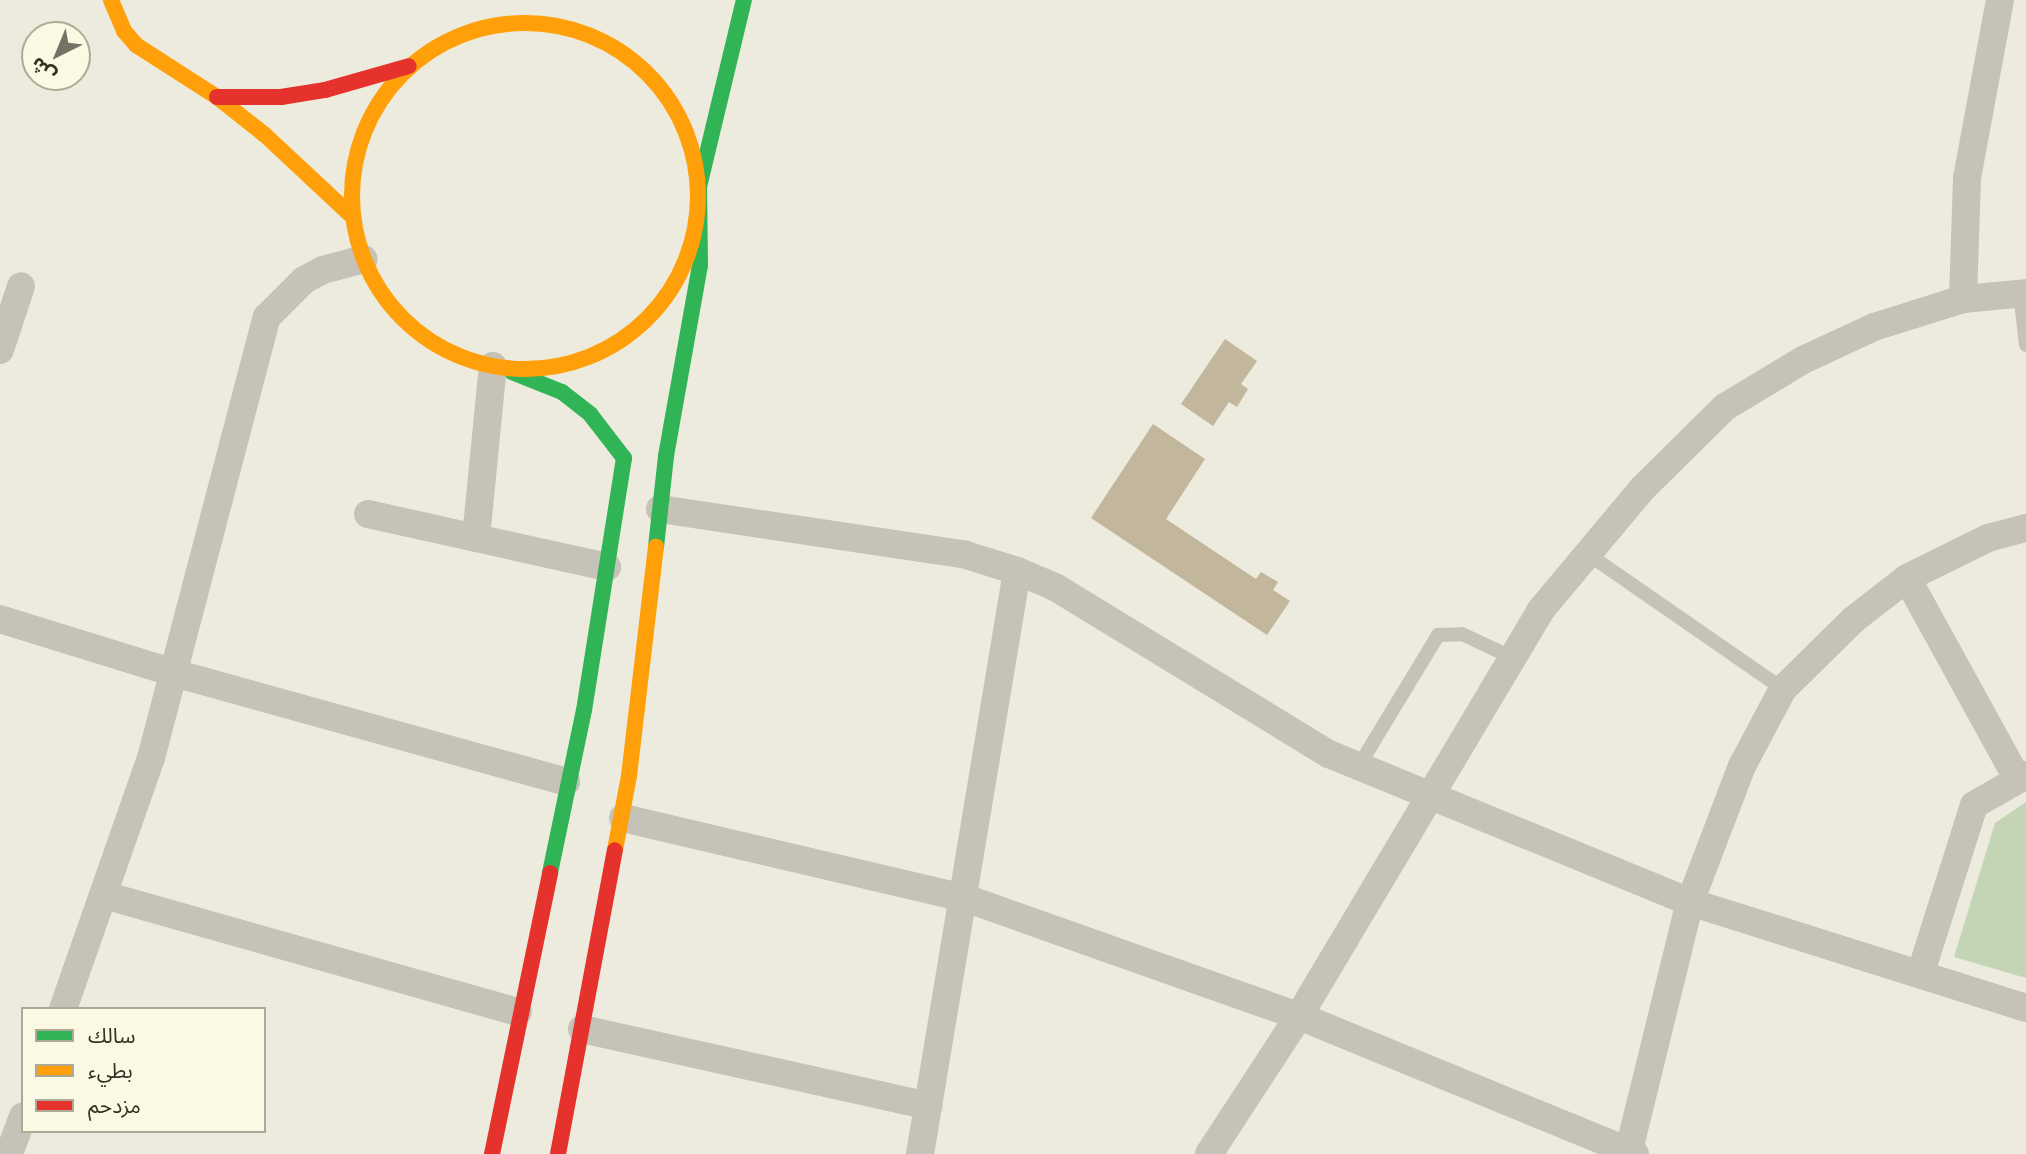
<!DOCTYPE html>
<html>
<head>
<meta charset="utf-8">
<style>
  body { margin:0 }
  #map { position:relative; width:2026px; height:1154px; overflow:hidden; background:#edebdd; font-family:Mulish,"Noto Sans Arabic",sans-serif }
  div>[style] { position:absolute }
  [style*='--x'] { left:calc(var(--x)*1px); top:calc(var(--y)*1px); width:calc(var(--w)*1px); rotate:calc(var(--a)*1deg) }
  .green>* { inset:0; background:#c4d5b6 }
  .building>* { inset:0; background:#c2b69d }
  .lane>* { height:14px; margin:-7px; padding:0 7px; transform-origin:7px; border-radius:7px; background:#c5c3b7 }
  .street>* { height:28px; margin:-14px; padding:0 14px; transform-origin:14px; border-radius:14px; background:#c5c3b7 }
  .fast>* { height:16px; margin:-8px; padding:0 8px; transform-origin:8px; border-radius:8px; background:#30b455 }
  .slow>* { height:16px; margin:-8px; padding:0 8px; transform-origin:8px; border-radius:8px; background:#ff9f0a }
  .slow>.ring { margin:-8px; padding:0; box-sizing:content-box; background:none; border:16px solid #ff9f0a; border-radius:50% }
  .jam>* { height:16px; margin:-8px; padding:0 8px; transform-origin:8px; border-radius:8px; background:#e5322d }
  span { translate:-50% -50%; white-space:nowrap; text-align:center; line-height:1.15; -webkit-text-stroke:7px #fbf9e3; paint-order:stroke }
  .legend { position:absolute; left:21px; top:1007px; width:245px; height:126px; box-sizing:border-box; background:#fbf9e3; border:2px solid #aca997; margin:0; padding:9px 12px; list-style:none; font-size:21px; color:#363125 }
  .legend li { display:flex; align-items:center; gap:14px; height:35px }
  .legend b { width:35px; border:2px solid #aca997 }
  .north { position:absolute; left:21px; top:21px; width:70px; height:70px; box-sizing:border-box; background:#fbf9e3; border:2px solid #aca997; border-radius:50%; rotate:223deg; font-size:19px; font-weight:700; line-height:28px; text-align:center; color:#363125 }
  .north::after { content:''; display:block; margin:auto; width:24px; height:32px; background:#767265; clip-path:polygon(50% 0,100% 100%,50% 72%,0 100%) }
</style>
</head>
<body>
<div id="map">
  <div class="green">
    <i style="clip-path:polygon(2026px 802px,2026px 978px,1954px 957px,1995px 823px)"></i>
  </div>
  <div class="building">
    <i style="clip-path:polygon(1225px 339px,1257px 361px,1241px 384px,1248px 389px,1237px 407px,1229px 402px,1213px 426px,1181px 404px)"></i>
    <i style="clip-path:polygon(1153px 424px,1205px 459px,1166px 519px,1256px 579px,1261px 572px,1278px 582px,1273px 590px,1290px 601px,1267px 635px,1091px 518px)"></i>
  </div>
  <div class="lane">
    <i style="--x:2020;--y:293;--w:52;--a:83.4"></i>
    <i style="--x:1585;--y:552;--w:241;--a:34.7"></i>
    <i style="--x:1360;--y:764;--w:151;--a:-58.8"></i>
    <i style="--x:1438;--y:635;--w:24;--a:-2"></i>
    <i style="--x:1462;--y:634;--w:56;--a:25.2"></i>
  </div>
  <div class="street">
    <i style="--x:1963;--y:299;--w:121;--a:-88.1"></i>
    <i style="--x:1967;--y:178;--w:181;--a:-79.5"></i>
    <i style="--x:0;--y:350;--w:67;--a:-71.8"></i>
    <i style="--x:660;--y:509;--w:309;--a:8.5"></i>
    <i style="--x:966;--y:555;--w:53;--a:17.4"></i>
    <i style="--x:1017;--y:571;--w:41;--a:22.8"></i>
    <i style="--x:1055;--y:587;--w:321;--a:31.4"></i>
    <i style="--x:1329;--y:754;--w:390;--a:22.3"></i>
    <i style="--x:1690;--y:902;--w:352;--a:17.5"></i>
    <i style="--x:368;--y:514;--w:245;--a:12.5"></i>
    <i style="--x:476;--y:538;--w:173;--a:-84.4"></i>
    <i style="--x:1907;--y:578;--w:230;--a:61.2"></i>
    <i style="--x:0;--y:619;--w:182;--a:17.2"></i>
    <i style="--x:174;--y:673;--w:407;--a:15.5"></i>
    <i style="--x:623;--y:818;--w:351;--a:13.2"></i>
    <i style="--x:965;--y:898;--w:354;--a:19.5"></i>
    <i style="--x:1299;--y:1016;--w:363;--a:22.3"></i>
    <i style="--x:104;--y:895;--w:430;--a:15.8"></i>
    <i style="--x:1921;--y:972;--w:175;--a:-72.4"></i>
    <i style="--x:1974;--y:805;--w:60;--a:-30"></i>
    <i style="--x:63;--y:1009;--w:266;--a:-70.7"></i>
    <i style="--x:151;--y:758;--w:456;--a:-75.3"></i>
    <i style="--x:267;--y:317;--w:52;--a:-45"></i>
    <i style="--x:304;--y:280;--w:21;--a:-28"></i>
    <i style="--x:323;--y:270;--w:42;--a:-15"></i>
    <i style="--x:582;--y:1029;--w:355;--a:12.5"></i>
    <i style="--x:9;--y:1154;--w:40;--a:-69.8"></i>
    <i style="--x:920;--y:1154;--w:591;--a:-80.55"></i>
    <i style="--x:1209;--y:1154;--w:165;--a:-56.9"></i>
    <i style="--x:1299;--y:1016;--w:471;--a:-59.2"></i>
    <i style="--x:1540;--y:611;--w:159;--a:-50.1"></i>
    <i style="--x:1642;--y:489;--w:117;--a:-44.7"></i>
    <i style="--x:1725;--y:407;--w:91;--a:-31.1"></i>
    <i style="--x:1803;--y:360;--w:78;--a:-24.9"></i>
    <i style="--x:1874;--y:327;--w:93;--a:-17.5"></i>
    <i style="--x:1963;--y:299;--w:63;--a:-5.4"></i>
    <i style="--x:1628;--y:1154;--w:260;--a:-76.2"></i>
    <i style="--x:1690;--y:902;--w:146;--a:-69.1"></i>
    <i style="--x:1742;--y:766;--w:87;--a:-62"></i>
    <i style="--x:1783;--y:689;--w:98;--a:-44.6"></i>
    <i style="--x:1853;--y:620;--w:68;--a:-37.9"></i>
    <i style="--x:1907;--y:578;--w:90;--a:-26.3"></i>
    <i style="--x:1988;--y:538;--w:39;--a:-15"></i>
  </div>
  <div class="fast">
    <i style="--x:512;--y:372;--w:54;--a:21.8"></i>
    <i style="--x:562;--y:392;--w:36;--a:38"></i>
    <i style="--x:590;--y:414;--w:56;--a:52.3"></i>
    <i style="--x:624;--y:458;--w:255;--a:99"></i>
    <i style="--x:584;--y:710;--w:167;--a:101.8"></i>
    <i style="--x:656;--y:547;--w:92;--a:-83.7"></i>
    <i style="--x:666;--y:456;--w:194;--a:-79.9"></i>
    <i style="--x:700;--y:265;--w:78;--a:-90.7"></i>
    <i style="--x:699;--y:187;--w:192;--a:-76.5"></i>
  </div>
  <div class="slow">
    <i style="--x:111;--y:0;--w:34;--a:67"></i>
    <i style="--x:124;--y:31;--w:18;--a:49"></i>
    <i style="--x:136;--y:45;--w:96;--a:32.7"></i>
    <i style="--x:217;--y:97;--w:61;--a:38.4"></i>
    <i style="--x:265;--y:135;--w:120;--a:43"></i>
    <i class="ring" style="left:352px;top:23px;width:330px;height:330px"></i>
    <i style="--x:615;--y:850;--w:75;--a:-79.3"></i>
    <i style="--x:629;--y:776;--w:231;--a:-83.3"></i>
  </div>
  <div class="jam">
    <i style="--x:217;--y:97;--w:64;--a:0"></i>
    <i style="--x:281;--y:97;--w:45;--a:-9"></i>
    <i style="--x:325;--y:90;--w:87;--a:-15.9"></i>
    <i style="--x:492;--y:1154;--w:287;--a:-78.3"></i>
    <i style="--x:558;--y:1154;--w:309;--a:-79.4"></i>
  </div>
  <ul class="legend">
  <li><b style="height:9px;background:#30b455"></b>سالك</li>
  <li><b style="height:9px;background:#ff9f0a"></b>بطيء</li>
  <li><b style="height:9px;background:#e5322d"></b>مزدحم</li>
  </ul>
  <div class="north">ش</div>
</div>
</body>
</html>
